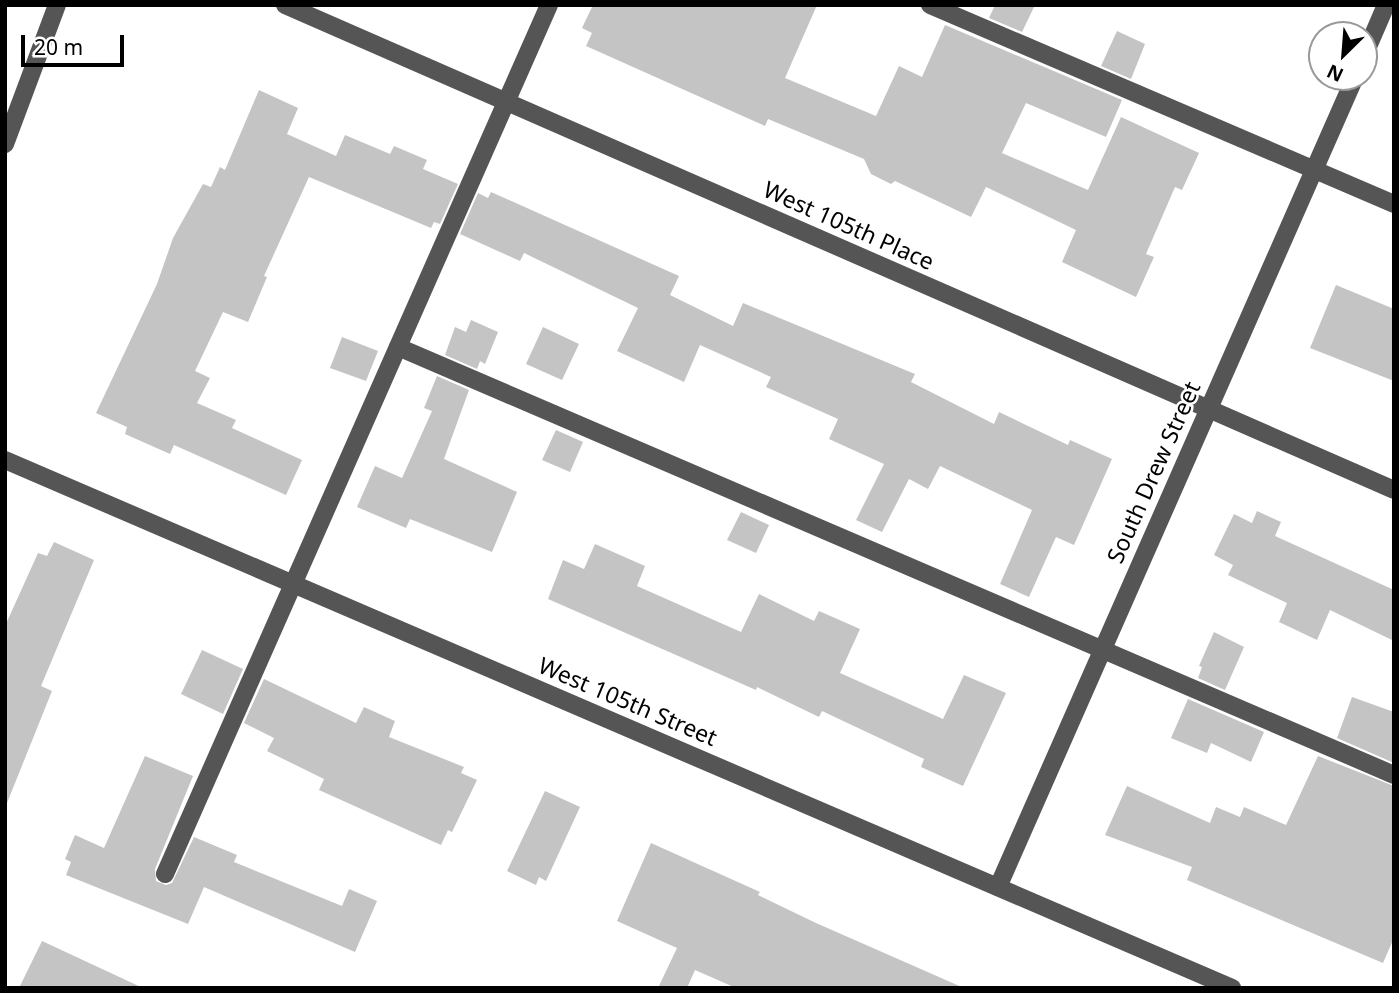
<!DOCTYPE html>
<html>
<head>
<meta charset="utf-8">
<style>
  body { margin:0 }
  #map { position:relative; width:1399px; height:993px; overflow:hidden; background:#fff; font-family:"Noto Sans",sans-serif }
  div>[style] { position:absolute }
  [style*='--x'] { left:calc(var(--x)*1px); top:calc(var(--y)*1px); width:calc(var(--w)*1px); rotate:calc(var(--a)*1deg) }
  .building>* { inset:0; background:#c4c4c4 }
  .minor>* { height:18px; margin:-9px; padding:0 9px; transform-origin:9px; border-radius:9px; background:#555 }
  span { translate:-50% -50%; white-space:nowrap; text-align:center; line-height:1.15; -webkit-text-stroke:5px #fff; paint-order:stroke }
  .street-label { font-size:23px; color:#000 }
  .frame { position:absolute; inset:0; border:7px solid #000; pointer-events:none }
  .north { position:absolute; left:1308px; top:21px; width:70px; height:70px; box-sizing:border-box; background:#fff; border:2px solid #999; border-radius:50%; rotate:205deg; font-size:19px; font-weight:700; line-height:28px; text-align:center; color:#000 }
  .north::after { content:''; display:block; margin:auto; width:24px; height:32px; background:#000; clip-path:polygon(50% 0,100% 100%,50% 72%,0 100%) }
  .scale { position:absolute; left:21px; top:35px; width:103px; height:32px; box-sizing:border-box; border:4px solid #000; border-top:0; padding-left:9px; font-size:21px; line-height:24px; white-space:nowrap; color:#000; -webkit-text-stroke:5px #fff; paint-order:stroke }
</style>
</head>
<body>
<div id="map">
  <div class="building">
    <i style="clip-path:polygon(593px 5px,817px 5px,785px 78px,876px 116px,899px 66px,922px 77px,945px 25px,1122px 100px,1106px 137px,1026px 103px,1002px 153px,1088px 190px,1121px 117px,1199px 153px,1182px 190px,1175px 187px,1146px 254px,1154px 257px,1136px 297px,1062px 262px,1076px 230px,986px 187px,971px 217px,895px 181px,891px 184px,871px 174px,864px 159px,768px 119px,765px 126px,586px 46px,592px 33px,582px 28px)"></i>
    <i style="clip-path:polygon(995px 5px,1035px 5px,1022px 32px,989px 18px)"></i>
    <i style="clip-path:polygon(1117px 31px,1145px 44px,1131px 79px,1101px 66px)"></i>
    <i style="clip-path:polygon(259px 90px,298px 108px,287px 134px,336px 156px,345px 135px,390px 154px,394px 146px,427px 160px,423px 169px,458px 184px,440px 224px,434px 222px,431px 228px,309px 177px,264px 276px,267px 277px,248px 322px,223px 312px,195px 371px,210px 378px,197px 403px,236px 420px,232px 428px,302px 460px,286px 495px,174px 445px,170px 454px,125px 434px,127px 427px,96px 413px,157px 284px,173px 238px,203px 184px,211px 187px,220px 167px,225px 170px)"></i>
    <i style="clip-path:polygon(491px 192px,679px 276px,670px 295px,733px 326px,743px 303px,915px 374px,911px 382px,994px 424px,999px 412px,1068px 445px,1070px 440px,1112px 459px,1074px 545px,1056px 537px,1029px 597px,1000px 584px,1032px 510px,940px 466px,928px 489px,909px 479px,882px 532px,856px 520px,884px 464px,829px 439px,838px 419px,766px 387px,771px 377px,700px 345px,684px 382px,617px 351px,638px 308px,524px 253px,520px 261px,460px 234px,478px 193px,488px 198px)"></i>
    <i style="clip-path:polygon(1336px 285px,1394px 309px,1394px 381px,1310px 348px)"></i>
    <i style="clip-path:polygon(471px 320px,498px 332px,485px 364px,480px 361px,477px 369px,445px 355px,455px 327px,466px 332px)"></i>
    <i style="clip-path:polygon(543px 327px,579px 344px,562px 380px,526px 364px)"></i>
    <i style="clip-path:polygon(342px 337px,378px 351px,366px 381px,330px 368px)"></i>
    <i style="clip-path:polygon(437px 376px,469px 390px,444px 459px,517px 492px,492px 552px,410px 519px,406px 528px,357px 507px,375px 466px,402px 478px,432px 411px,424px 408px)"></i>
    <i style="clip-path:polygon(556px 430px,583px 442px,570px 472px,542px 460px)"></i>
    <i style="clip-path:polygon(1257px 511px,1281px 522px,1275px 536px,1394px 590px,1394px 641px,1330px 610px,1317px 640px,1279px 622px,1287px 603px,1228px 575px,1233px 565px,1214px 555px,1234px 514px,1252px 523px)"></i>
    <i style="clip-path:polygon(741px 512px,769px 525px,756px 553px,727px 540px)"></i>
    <i style="clip-path:polygon(54px 542px,94px 560px,41px 686px,52px 691px,7px 803px,5px 626px,38px 553px,47px 556px)"></i>
    <i style="clip-path:polygon(595px 544px,645px 566px,637px 586px,741px 632px,759px 594px,814px 621px,819px 611px,860px 629px,840px 673px,943px 719px,964px 675px,1006px 693px,963px 786px,921px 767px,924px 759px,822px 711px,819px 717px,757px 687px,756px 690px,548px 599px,563px 560px,584px 569px)"></i>
    <i style="clip-path:polygon(1214px 632px,1244px 647px,1225px 690px,1198px 678px,1202px 667px,1199px 666px)"></i>
    <i style="clip-path:polygon(202px 650px,243px 669px,223px 714px,181px 694px)"></i>
    <i style="clip-path:polygon(264px 679px,356px 723px,364px 707px,395px 721px,389px 737px,464px 767px,461px 773px,477px 780px,452px 832px,448px 830px,441px 845px,319px 790px,324px 779px,267px 751px,274px 738px,244px 723px)"></i>
    <i style="clip-path:polygon(1352px 697px,1394px 712px,1394px 763px,1337px 738px)"></i>
    <i style="clip-path:polygon(1188px 699px,1264px 732px,1251px 762px,1211px 743px,1207px 753px,1171px 738px)"></i>
    <i style="clip-path:polygon(145px 756px,193px 776px,155px 869px,156px 881px,166px 885px,172px 883px,194px 837px,237px 855px,234px 862px,342px 906px,349px 889px,377px 901px,355px 952px,204px 887px,188px 924px,66px 875px,71px 862px,65px 859px,75px 835px,104px 848px)"></i>
    <i style="clip-path:polygon(1318px 756px,1394px 786px,1394px 938px,1383px 963px,1187px 880px,1192px 867px,1105px 835px,1127px 786px,1210px 823px,1216px 807px,1240px 817px,1244px 807px,1286px 825px)"></i>
    <i style="clip-path:polygon(545px 791px,580px 807px,546px 881px,539px 877px,536px 885px,507px 871px)"></i>
    <i style="clip-path:polygon(651px 843px,760px 892px,758px 895px,816px 923px,964px 988px,736px 988px,695px 970px,687px 988px,658px 988px,677px 948px,617px 921px)"></i>
    <i style="clip-path:polygon(42px 941px,143px 988px,19px 988px)"></i>
  </div>
  <div class="minor">
    <i style="--x:285;--y:5;--w:1210;--a:23.62"></i>
    <i style="--x:930;--y:5;--w:505;--a:23.21"></i>
    <i style="--x:1364;--y:56;--w:56;--a:-66.7"></i>
    <i style="--x:5;--y:144;--w:148;--a:-69.5"></i>
    <i style="--x:398;--y:347;--w:1084;--a:23.25"></i>
    <i style="--x:5;--y:460;--w:1336;--a:23.28"></i>
    <i style="--x:165;--y:874;--w:950;--a:-66.16"></i>
    <i style="--x:998;--y:887;--w:885;--a:-66.21"></i>
  </div>
  <div class="street-label">
    <span style="left:849px;top:225px;rotate:24deg">West 105th Place</span>
    <span style="left:1153px;top:472px;rotate:-66deg">South Drew Street</span>
    <span style="left:628px;top:701px;rotate:23deg">West 105th Street</span>
  </div>
  <div class="frame"></div>
  <div class="north">N</div>
  <div class="scale">20 m</div>
</div>
</body>
</html>
